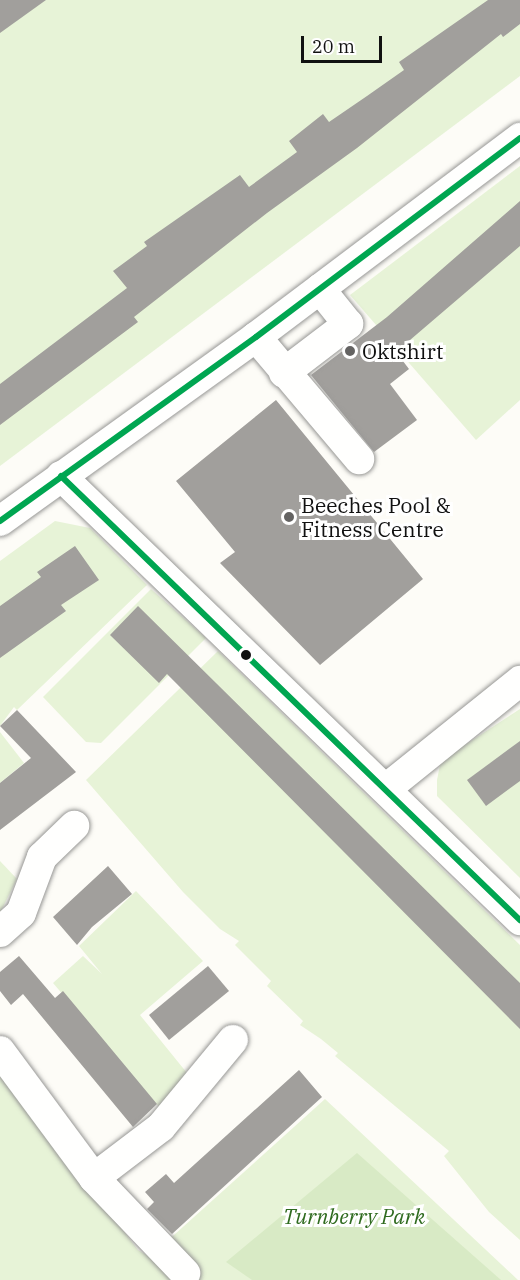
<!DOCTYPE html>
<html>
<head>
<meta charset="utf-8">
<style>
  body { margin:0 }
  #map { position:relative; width:520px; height:1280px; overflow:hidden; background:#fdfcf7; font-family:"IBM Plex Serif",serif }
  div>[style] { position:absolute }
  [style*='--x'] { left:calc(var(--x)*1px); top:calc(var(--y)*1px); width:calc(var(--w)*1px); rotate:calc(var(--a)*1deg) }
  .green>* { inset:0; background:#e7f3d7 }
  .forest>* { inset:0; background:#d8eac5 }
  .building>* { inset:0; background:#a19f9c }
  .roads { filter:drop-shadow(0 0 2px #979795) drop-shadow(0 0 2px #979795) }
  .minor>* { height:30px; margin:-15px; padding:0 15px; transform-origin:15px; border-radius:15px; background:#fffffe }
  .bus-1>* { height:6px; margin:-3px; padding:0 3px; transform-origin:3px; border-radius:3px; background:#00a651 }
  .dots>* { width:16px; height:16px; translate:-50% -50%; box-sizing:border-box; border:3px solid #fff; border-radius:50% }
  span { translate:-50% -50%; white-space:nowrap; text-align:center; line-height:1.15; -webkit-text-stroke:6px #fff; paint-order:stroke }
  .poi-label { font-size:21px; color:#111 }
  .left { translate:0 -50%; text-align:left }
  .park-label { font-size:21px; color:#2f6b1f; font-style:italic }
  .scale { position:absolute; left:301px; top:36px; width:81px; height:27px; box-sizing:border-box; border:3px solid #111; border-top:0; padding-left:8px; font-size:18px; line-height:21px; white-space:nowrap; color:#111; -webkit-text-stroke:4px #fff; paint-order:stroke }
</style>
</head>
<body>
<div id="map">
  <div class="green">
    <i style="clip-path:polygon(0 0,520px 0,520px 76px,0 466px)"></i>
    <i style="clip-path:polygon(520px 166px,520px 400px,476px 440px,350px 295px)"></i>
    <i style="clip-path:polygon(55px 521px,90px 528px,147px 585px,17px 710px,14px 707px,0 726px,0 561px)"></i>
    <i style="clip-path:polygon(151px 589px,206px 638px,101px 743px,86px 742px,43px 697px)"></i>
    <i style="clip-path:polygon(218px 651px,520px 945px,520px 1240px,489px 1212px,444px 1156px,449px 1151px,335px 1056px,338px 1053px,321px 1039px,300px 1025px,303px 1021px,267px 986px,271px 981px,235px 945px,239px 941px,220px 929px,183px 892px,86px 780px)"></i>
    <i style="clip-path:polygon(520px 709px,520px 878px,437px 796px,437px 780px,440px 765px,448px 756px)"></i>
    <i style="clip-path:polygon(0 732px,24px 763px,0 783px)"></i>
    <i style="clip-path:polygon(0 861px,17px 879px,0 913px)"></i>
    <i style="clip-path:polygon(136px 891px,203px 961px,140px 1015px,187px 1073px,160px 1108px,53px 983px,83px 956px,102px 974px,79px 946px)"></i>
    <i style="clip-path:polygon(0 1068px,138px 1250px,182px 1276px,164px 1244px,325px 1099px,518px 1280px,0 1280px)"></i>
  </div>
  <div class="forest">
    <i style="clip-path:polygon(357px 1153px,501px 1280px,252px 1280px,226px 1262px)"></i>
  </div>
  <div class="building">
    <i style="clip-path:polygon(0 0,46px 0,0 33px)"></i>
    <i style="clip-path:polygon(488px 0,520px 0,520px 24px,503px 37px,501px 34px,357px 148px,267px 213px,134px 317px,138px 322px,0 425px,0 384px,127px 288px,113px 271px,147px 246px,144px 242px,240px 175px,249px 187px,297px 152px,289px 141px,323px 114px,329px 122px,367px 96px,404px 70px,399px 62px)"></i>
    <i style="clip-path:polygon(520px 201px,520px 246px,396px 352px,409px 369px,390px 384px,417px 420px,374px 452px,311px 375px,387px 317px)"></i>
    <i style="clip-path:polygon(276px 400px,423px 579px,320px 665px,220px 563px,235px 552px,176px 481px)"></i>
    <i style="clip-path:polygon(75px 546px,99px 580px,61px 605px,66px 611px,0 658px,0 606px,41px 577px,37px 572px)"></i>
    <i style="clip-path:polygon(138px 606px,520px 983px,520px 1029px,167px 674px,159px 683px,110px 635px)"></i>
    <i style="clip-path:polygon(17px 710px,76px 772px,0 830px,0 783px,31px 758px,0 726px)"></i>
    <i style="clip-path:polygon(520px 741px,520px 781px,486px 806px,467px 780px)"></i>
    <i style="clip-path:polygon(108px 866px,132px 894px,92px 927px,77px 945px,53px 917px)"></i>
    <i style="clip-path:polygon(19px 956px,55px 998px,63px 991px,157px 1104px,133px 1127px,23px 994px,11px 1005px,0 991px,0 972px)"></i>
    <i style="clip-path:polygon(208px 966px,229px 991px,169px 1040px,149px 1015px)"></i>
    <i style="clip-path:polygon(299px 1070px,322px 1097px,172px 1234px,147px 1209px,154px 1202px,145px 1192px,166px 1174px,174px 1183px)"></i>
  </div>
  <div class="roads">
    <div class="minor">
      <i style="--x:256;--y:337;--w:160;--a:49.8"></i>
      <i style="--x:284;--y:373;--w:81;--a:-37.4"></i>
      <i style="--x:348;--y:324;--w:45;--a:-128.7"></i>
      <i style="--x:61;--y:476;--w:639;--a:44.05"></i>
      <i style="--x:0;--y:521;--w:315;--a:-35.7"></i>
      <i style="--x:256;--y:337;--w:331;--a:-37"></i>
      <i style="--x:387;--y:788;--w:171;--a:-38.8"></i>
      <i style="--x:0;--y:932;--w:28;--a:-42"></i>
      <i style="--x:21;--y:913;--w:60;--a:-69.4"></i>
      <i style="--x:42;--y:857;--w:45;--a:-44.1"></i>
      <i style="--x:0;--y:1051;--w:158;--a:53.5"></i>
      <i style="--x:94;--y:1178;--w:132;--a:46.2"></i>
      <i style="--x:94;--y:1178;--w:84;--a:-37.3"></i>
      <i style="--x:161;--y:1127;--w:113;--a:-50.4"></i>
    </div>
  </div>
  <div class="bus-1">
    <i style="--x:61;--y:476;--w:639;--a:44.05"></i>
    <i style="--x:0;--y:521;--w:315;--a:-35.7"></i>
    <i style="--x:256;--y:337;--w:331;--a:-37"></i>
  </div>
  <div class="dots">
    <i style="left:350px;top:351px;background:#646362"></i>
    <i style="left:289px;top:517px;background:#646362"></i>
    <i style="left:246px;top:655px;background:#111"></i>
  </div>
  <div class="poi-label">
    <span class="left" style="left:362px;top:351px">Oktshirt</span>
    <span class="left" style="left:301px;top:517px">Beeches Pool &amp;<br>Fitness Centre</span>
  </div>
  <div class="park-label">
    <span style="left:354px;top:1216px">Turnberry Park</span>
  </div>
  <div class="scale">20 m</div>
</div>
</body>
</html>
